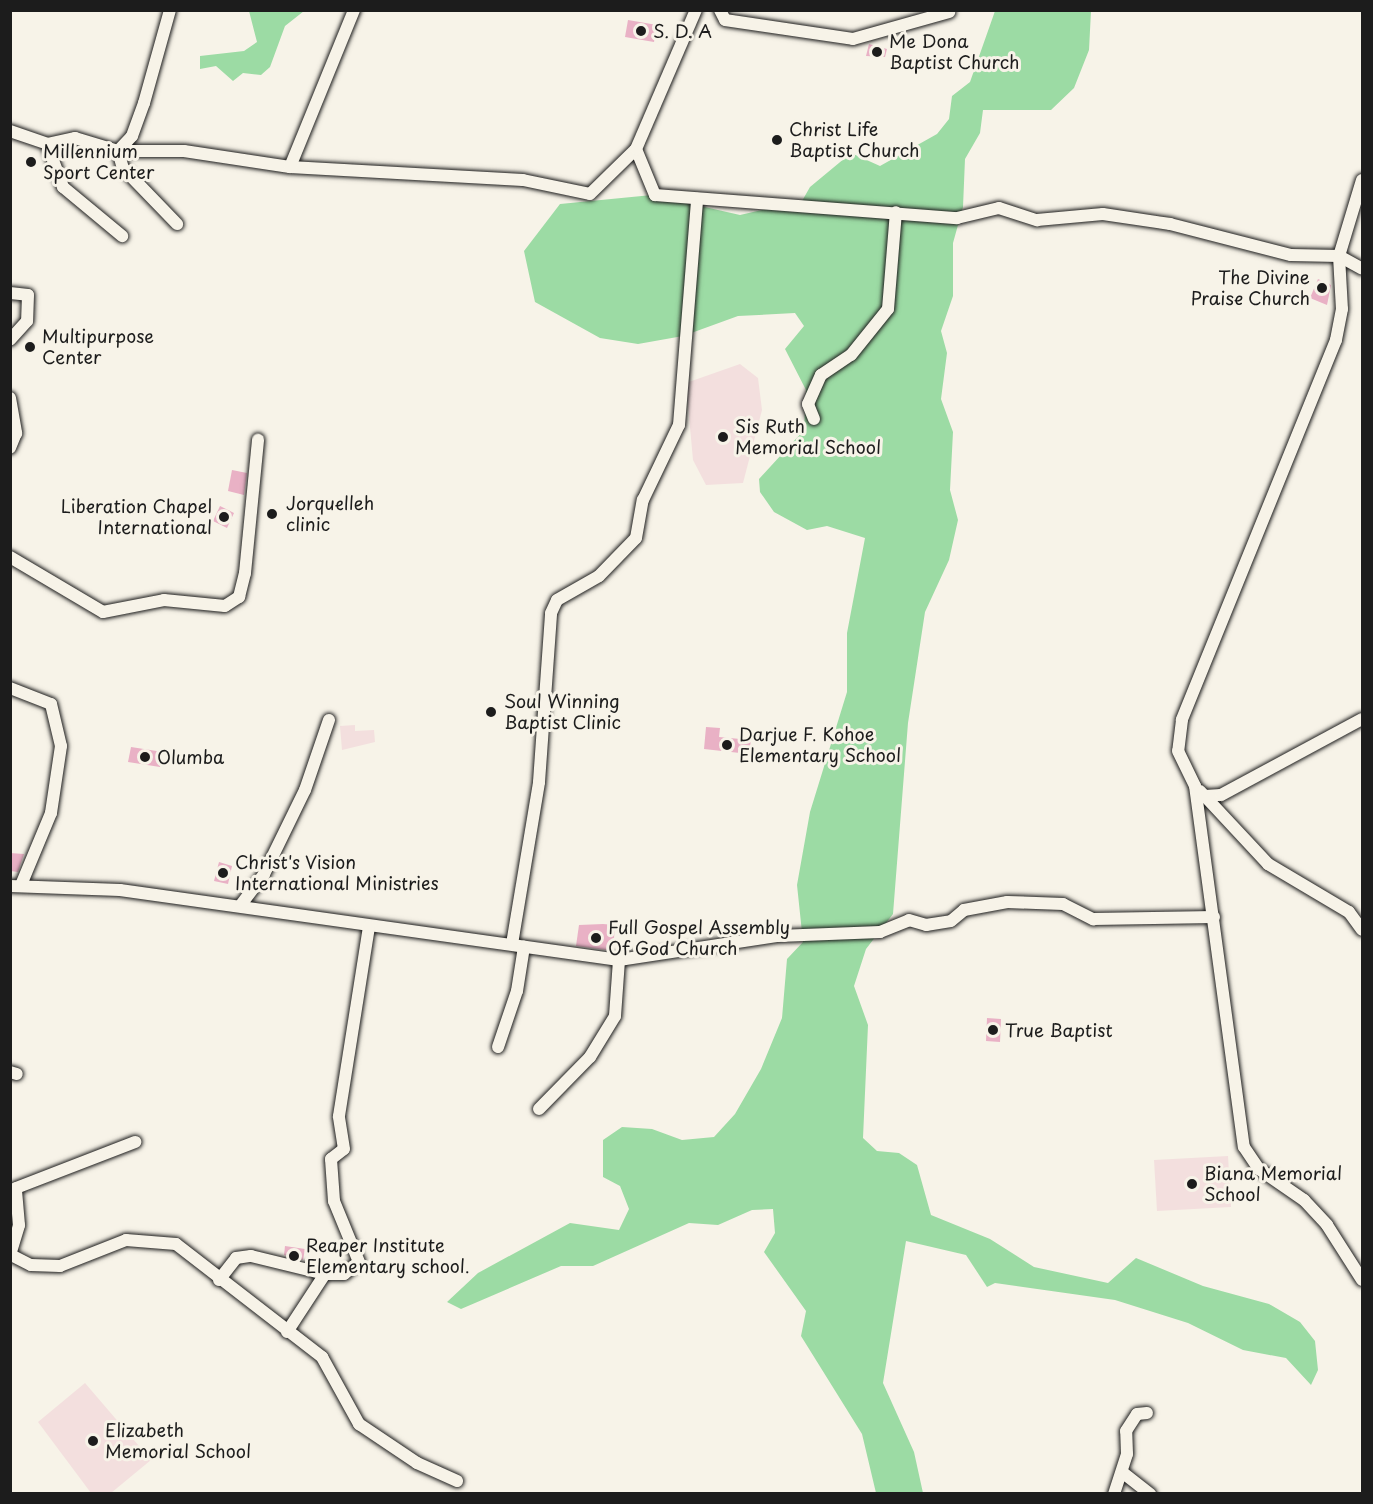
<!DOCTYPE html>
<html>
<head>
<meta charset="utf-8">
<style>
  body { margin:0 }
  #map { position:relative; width:1373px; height:1504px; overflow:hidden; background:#f7f3e8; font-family:"Playpen Sans",sans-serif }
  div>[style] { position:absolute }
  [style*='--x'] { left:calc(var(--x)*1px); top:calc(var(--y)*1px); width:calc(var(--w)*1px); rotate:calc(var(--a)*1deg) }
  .built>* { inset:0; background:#f3dfde }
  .green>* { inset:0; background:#9cdba4 }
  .building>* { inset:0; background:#e9b1c5 }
  .roads { filter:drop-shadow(0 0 2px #1c1c1c) drop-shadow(0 0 2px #1c1c1c) }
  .street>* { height:12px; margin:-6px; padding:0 6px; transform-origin:6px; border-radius:6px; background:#f7f3e8 }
  .dots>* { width:16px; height:16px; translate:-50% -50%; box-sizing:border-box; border:3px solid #f7f3e8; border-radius:50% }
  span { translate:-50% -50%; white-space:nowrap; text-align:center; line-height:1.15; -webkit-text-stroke:6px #f7f3e8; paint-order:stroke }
  .poi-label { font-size:18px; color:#1c1c1c }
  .left { translate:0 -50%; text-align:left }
  .right { translate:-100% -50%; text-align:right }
  .frame { position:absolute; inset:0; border:12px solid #1c1c1c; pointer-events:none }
</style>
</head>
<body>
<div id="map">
  <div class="built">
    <i style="clip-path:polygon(740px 364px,758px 378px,762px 410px,743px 483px,706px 485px,693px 460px,686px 383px)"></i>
    <i style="clip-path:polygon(355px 725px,355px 731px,374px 730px,375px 742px,342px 750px,340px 726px)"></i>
    <i style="clip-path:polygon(1228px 1156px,1231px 1207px,1157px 1211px,1154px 1160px)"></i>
    <i style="clip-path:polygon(85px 1383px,151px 1460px,111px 1493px,91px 1493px,38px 1422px)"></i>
  </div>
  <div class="green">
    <i style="clip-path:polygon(249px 11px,304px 11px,285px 26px,270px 67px,261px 75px,243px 73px,233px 81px,216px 66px,200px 69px,200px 56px,244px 51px,257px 42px)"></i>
    <i style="clip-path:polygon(995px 11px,1091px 11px,1089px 50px,1074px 88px,1051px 110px,983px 110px,980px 133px,965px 159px,963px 207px,953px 243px,953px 296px,941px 331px,947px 353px,941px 399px,953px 432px,950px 490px,958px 520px,949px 560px,925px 612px,908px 723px,893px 914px,866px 949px,854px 986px,868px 1025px,863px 1138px,877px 1151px,899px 1153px,917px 1165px,931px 1215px,990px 1239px,1034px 1267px,1108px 1283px,1136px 1258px,1203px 1286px,1269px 1304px,1300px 1322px,1315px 1341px,1318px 1370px,1311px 1385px,1286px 1358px,1243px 1350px,1188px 1323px,1115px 1300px,995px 1283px,987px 1287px,966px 1255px,906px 1241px,883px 1383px,914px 1452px,923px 1493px,876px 1493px,862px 1434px,801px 1336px,806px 1311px,764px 1252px,775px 1233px,773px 1209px,752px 1210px,718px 1225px,689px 1223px,593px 1266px,561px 1266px,461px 1309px,447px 1302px,478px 1273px,570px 1223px,619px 1230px,629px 1209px,620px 1186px,603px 1177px,603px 1140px,622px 1127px,652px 1129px,682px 1140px,714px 1137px,735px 1114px,761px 1069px,782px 1018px,787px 959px,803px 942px,797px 885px,810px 812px,847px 692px,847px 633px,865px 538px,827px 526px,807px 530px,774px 512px,760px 492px,759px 479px,804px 430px,806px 390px,785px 349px,804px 326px,795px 313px,738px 316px,683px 336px,638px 344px,600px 338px,535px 302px,524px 251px,560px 204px,652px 195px,740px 215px,802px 201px,810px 187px,851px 153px,880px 166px,937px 134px,949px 119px,952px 96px,970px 82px)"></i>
  </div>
  <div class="building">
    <i style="clip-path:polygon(628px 20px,657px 25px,654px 42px,625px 37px)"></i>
    <i style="clip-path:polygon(869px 44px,887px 49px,885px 57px,866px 56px)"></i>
    <i style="clip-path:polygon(1318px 279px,1331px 285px,1327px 305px,1310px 298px)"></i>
    <i style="clip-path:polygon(232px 470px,247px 473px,244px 495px,228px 491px)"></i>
    <i style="clip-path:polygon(220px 506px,234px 513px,227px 528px,213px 521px)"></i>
    <i style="clip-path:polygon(706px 727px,720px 728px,719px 737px,751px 740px,749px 754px,704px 749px)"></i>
    <i style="clip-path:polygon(131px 747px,163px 752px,160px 767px,128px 762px)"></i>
    <i style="clip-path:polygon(10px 853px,24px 854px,18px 872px,10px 871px)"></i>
    <i style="clip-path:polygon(219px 862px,232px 866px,228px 884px,214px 881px)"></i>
    <i style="clip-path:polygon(603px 924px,615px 925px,613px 951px,576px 946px,579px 925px)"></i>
    <i style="clip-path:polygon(987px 1018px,1001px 1019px,1000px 1042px,986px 1041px)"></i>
    <i style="clip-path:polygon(285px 1246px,305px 1249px,303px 1260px,284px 1255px)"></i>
  </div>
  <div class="roads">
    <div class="street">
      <i style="--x:170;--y:10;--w:97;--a:105.6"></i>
      <i style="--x:144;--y:103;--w:35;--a:110"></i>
      <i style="--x:132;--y:136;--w:21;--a:133"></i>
      <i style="--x:118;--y:151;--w:18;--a:74"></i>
      <i style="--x:123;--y:168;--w:78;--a:46"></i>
      <i style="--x:720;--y:10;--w:11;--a:63"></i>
      <i style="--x:725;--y:20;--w:129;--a:8.4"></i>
      <i style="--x:853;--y:39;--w:100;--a:-15.7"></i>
      <i style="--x:10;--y:131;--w:39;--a:19"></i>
      <i style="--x:47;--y:144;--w:29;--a:-12"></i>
      <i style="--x:75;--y:138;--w:45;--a:16.8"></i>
      <i style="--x:118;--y:151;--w:66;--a:0"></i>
      <i style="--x:184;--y:151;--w:107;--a:8.6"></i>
      <i style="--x:290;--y:167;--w:233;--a:3.2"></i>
      <i style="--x:523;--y:180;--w:68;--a:11.8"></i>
      <i style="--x:590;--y:194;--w:64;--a:-44.4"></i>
      <i style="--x:636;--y:149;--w:50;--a:67.6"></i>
      <i style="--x:655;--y:195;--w:303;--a:4.4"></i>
      <i style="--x:957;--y:218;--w:43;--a:-13.4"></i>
      <i style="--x:999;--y:208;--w:40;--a:18"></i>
      <i style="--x:1037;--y:220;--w:66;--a:-5.2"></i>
      <i style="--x:1103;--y:214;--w:68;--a:8.5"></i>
      <i style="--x:1170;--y:224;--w:125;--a:14.4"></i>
      <i style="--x:1291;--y:255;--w:48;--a:1.2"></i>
      <i style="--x:1339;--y:256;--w:26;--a:29"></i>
      <i style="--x:47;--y:144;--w:46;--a:69.6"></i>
      <i style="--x:63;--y:187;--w:77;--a:39.7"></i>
      <i style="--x:636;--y:149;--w:151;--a:-66.7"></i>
      <i style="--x:290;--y:167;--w:170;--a:-67.8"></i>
      <i style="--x:1362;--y:180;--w:79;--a:106.8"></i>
      <i style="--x:1339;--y:256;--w:53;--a:86.8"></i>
      <i style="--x:1342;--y:309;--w:32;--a:101"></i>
      <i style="--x:1336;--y:340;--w:410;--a:112.1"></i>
      <i style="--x:1182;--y:720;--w:31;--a:97"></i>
      <i style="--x:1178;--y:751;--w:39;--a:64"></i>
      <i style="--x:1195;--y:786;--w:364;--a:82.3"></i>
      <i style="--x:1244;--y:1147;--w:27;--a:56"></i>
      <i style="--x:1259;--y:1169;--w:55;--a:34.6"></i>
      <i style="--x:1304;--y:1200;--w:34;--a:47"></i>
      <i style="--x:1327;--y:1225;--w:65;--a:57.5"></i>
      <i style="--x:10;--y:293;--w:18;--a:6"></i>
      <i style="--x:28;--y:295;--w:26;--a:92"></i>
      <i style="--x:27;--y:321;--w:25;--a:132"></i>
      <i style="--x:10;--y:398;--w:36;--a:80"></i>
      <i style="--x:16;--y:433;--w:16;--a:112"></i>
      <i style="--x:814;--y:419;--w:16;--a:-112"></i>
      <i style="--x:808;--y:404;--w:32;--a:-66"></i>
      <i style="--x:821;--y:375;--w:36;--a:-34"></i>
      <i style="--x:851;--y:355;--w:59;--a:-51.2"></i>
      <i style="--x:888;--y:309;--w:97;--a:-85.3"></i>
      <i style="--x:10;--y:557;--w:108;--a:30.6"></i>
      <i style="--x:103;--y:612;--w:62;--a:-11.1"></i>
      <i style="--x:164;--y:600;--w:61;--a:5.6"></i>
      <i style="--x:225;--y:606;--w:17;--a:-33"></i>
      <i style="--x:239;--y:597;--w:25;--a:-76"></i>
      <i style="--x:245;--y:573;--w:134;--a:-84.4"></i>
      <i style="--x:10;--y:688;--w:44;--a:21.3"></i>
      <i style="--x:51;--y:704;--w:43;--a:76.6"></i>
      <i style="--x:61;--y:746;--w:68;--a:98.5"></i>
      <i style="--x:51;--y:813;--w:78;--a:112.6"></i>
      <i style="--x:1200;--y:791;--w:100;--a:47"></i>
      <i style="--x:1268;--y:864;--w:94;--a:30.7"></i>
      <i style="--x:1349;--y:912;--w:22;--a:54"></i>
      <i style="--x:1205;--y:796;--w:16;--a:-4"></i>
      <i style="--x:1221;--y:795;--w:160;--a:-28.3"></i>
      <i style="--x:10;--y:886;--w:110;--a:2.1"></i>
      <i style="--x:120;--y:890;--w:504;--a:7.99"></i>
      <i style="--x:619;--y:960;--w:161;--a:-8.6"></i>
      <i style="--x:778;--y:936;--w:102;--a:-2.2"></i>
      <i style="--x:880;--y:932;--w:31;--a:-22"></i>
      <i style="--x:909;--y:920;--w:18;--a:16"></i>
      <i style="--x:926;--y:925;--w:25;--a:-9"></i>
      <i style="--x:951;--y:921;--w:17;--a:-40"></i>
      <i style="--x:964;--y:910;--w:44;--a:-10.5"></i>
      <i style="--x:1007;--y:902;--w:56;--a:2"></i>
      <i style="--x:1063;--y:904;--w:34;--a:27"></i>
      <i style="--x:1093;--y:919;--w:121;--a:-0.9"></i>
      <i style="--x:240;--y:906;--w:40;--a:-53"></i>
      <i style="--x:264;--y:874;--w:93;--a:-64"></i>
      <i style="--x:305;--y:790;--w:74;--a:-71.1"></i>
      <i style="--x:512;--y:944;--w:164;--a:-80.5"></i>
      <i style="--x:539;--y:782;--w:169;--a:-85.9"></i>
      <i style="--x:551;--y:613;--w:14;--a:-65"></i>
      <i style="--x:557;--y:600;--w:48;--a:-29.7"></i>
      <i style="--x:599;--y:576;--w:53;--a:-45.8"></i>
      <i style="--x:636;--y:538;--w:39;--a:-80"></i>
      <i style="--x:643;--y:500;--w:83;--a:-64.4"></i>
      <i style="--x:679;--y:425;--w:227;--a:-85.4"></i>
      <i style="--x:498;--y:1047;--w:59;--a:-71.3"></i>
      <i style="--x:517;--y:991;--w:45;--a:-81"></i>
      <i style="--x:10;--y:1072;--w:7;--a:16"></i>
      <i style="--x:539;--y:1109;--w:73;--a:-45.6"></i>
      <i style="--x:590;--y:1057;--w:48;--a:-58.6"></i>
      <i style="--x:615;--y:1016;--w:56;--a:-85.9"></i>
      <i style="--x:10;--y:1255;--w:31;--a:-73"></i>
      <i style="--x:19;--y:1225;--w:37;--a:-95"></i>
      <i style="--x:16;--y:1188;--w:128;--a:-21.1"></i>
      <i style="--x:11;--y:1255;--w:22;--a:27"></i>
      <i style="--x:31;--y:1265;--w:29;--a:2"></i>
      <i style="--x:60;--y:1266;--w:71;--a:-21.5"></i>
      <i style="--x:126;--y:1240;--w:50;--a:4.6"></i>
      <i style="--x:176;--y:1244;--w:185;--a:37.7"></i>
      <i style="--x:322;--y:1357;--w:77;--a:61.1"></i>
      <i style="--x:359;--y:1424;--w:70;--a:33.9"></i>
      <i style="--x:417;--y:1463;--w:44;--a:24.2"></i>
      <i style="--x:219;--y:1280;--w:28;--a:-52"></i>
      <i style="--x:236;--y:1258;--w:15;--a:-8"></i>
      <i style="--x:251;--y:1256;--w:76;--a:13.7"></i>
      <i style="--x:325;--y:1274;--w:19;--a:0"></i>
      <i style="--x:344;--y:1274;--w:19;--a:-39"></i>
      <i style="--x:359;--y:1262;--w:66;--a:-112.3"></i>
      <i style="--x:334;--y:1201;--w:42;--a:-94.1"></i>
      <i style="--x:331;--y:1159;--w:16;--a:-38"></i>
      <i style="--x:344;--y:1149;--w:33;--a:-99"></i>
      <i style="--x:339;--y:1116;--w:192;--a:-81"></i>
      <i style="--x:287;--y:1332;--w:69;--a:-56.8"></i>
      <i style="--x:1122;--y:1472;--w:36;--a:38"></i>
      <i style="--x:1114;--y:1494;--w:42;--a:-72"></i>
      <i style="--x:1127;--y:1454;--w:23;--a:-92"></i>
      <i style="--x:1126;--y:1431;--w:20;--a:-57"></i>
      <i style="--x:1137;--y:1414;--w:10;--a:-6"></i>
    </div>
  </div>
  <div class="dots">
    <i style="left:641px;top:31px;background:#1c1c1c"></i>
    <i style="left:877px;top:52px;background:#1c1c1c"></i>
    <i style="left:777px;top:140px;background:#1c1c1c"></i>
    <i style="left:31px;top:162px;background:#1c1c1c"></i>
    <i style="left:1322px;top:288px;background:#1c1c1c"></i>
    <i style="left:30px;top:347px;background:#1c1c1c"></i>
    <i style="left:723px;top:437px;background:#1c1c1c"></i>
    <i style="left:272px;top:514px;background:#1c1c1c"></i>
    <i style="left:224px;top:517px;background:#1c1c1c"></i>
    <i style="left:491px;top:712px;background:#1c1c1c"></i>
    <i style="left:727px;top:745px;background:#1c1c1c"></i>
    <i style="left:145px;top:757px;background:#1c1c1c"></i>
    <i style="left:223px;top:873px;background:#1c1c1c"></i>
    <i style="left:596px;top:938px;background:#1c1c1c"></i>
    <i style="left:993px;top:1030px;background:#1c1c1c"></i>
    <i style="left:1192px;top:1184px;background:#1c1c1c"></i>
    <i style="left:294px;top:1256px;background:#1c1c1c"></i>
    <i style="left:93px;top:1441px;background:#1c1c1c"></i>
  </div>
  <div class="poi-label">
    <span class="left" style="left:653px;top:31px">S. D. A</span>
    <span class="left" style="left:889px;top:52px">Me Dona<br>Baptist Church</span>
    <span class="left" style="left:789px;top:140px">Christ Life<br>Baptist Church</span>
    <span class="left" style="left:43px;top:162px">Millennium<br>Sport Center</span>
    <span class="right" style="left:1310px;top:288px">The Divine<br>Praise Church</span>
    <span class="left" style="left:42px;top:347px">Multipurpose<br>Center</span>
    <span class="left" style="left:735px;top:437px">Sis Ruth<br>Memorial School</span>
    <span class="left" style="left:286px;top:514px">Jorquelleh<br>clinic</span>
    <span class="right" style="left:212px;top:517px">Liberation Chapel<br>International</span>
    <span class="left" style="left:504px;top:712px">Soul Winning<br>Baptist Clinic</span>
    <span class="left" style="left:739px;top:745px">Darjue F. Kohoe<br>Elementary School</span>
    <span class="left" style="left:157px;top:757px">Olumba</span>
    <span class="left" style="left:235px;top:873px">Christ's Vision<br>International Ministries</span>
    <span class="left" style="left:608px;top:938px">Full Gospel Assembly<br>Of God Church</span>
    <span class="left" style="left:1005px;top:1030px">True Baptist</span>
    <span class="left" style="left:1204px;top:1184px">Biana Memorial<br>School</span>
    <span class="left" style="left:306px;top:1256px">Reaper Institute<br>Elementary school.</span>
    <span class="left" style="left:105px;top:1441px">Elizabeth<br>Memorial School</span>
  </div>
  <div class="frame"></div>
</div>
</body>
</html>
